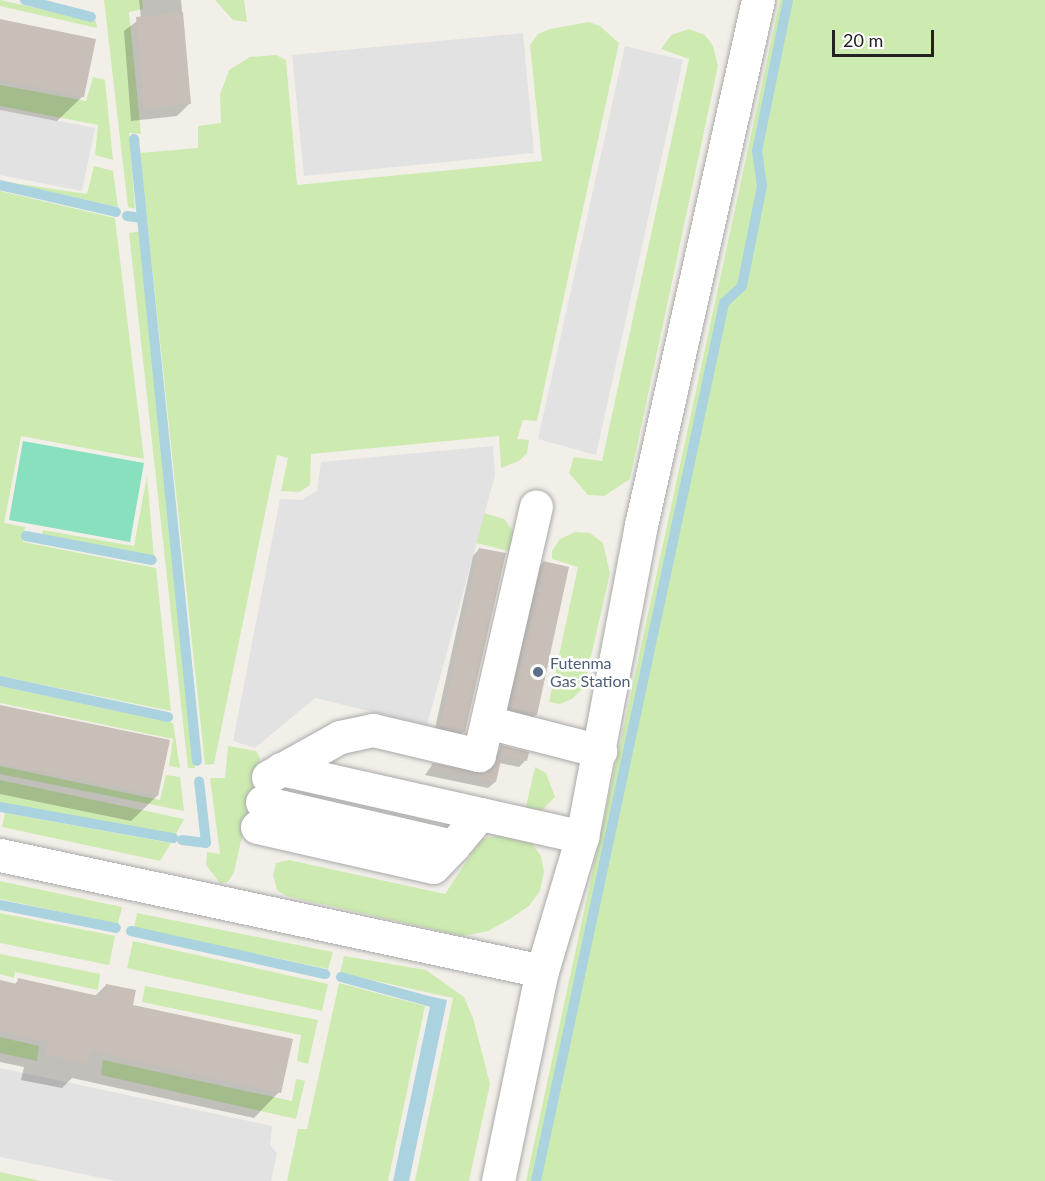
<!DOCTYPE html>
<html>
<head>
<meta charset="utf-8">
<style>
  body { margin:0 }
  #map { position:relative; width:1045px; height:1181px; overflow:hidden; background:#f2efe9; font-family:Lato,sans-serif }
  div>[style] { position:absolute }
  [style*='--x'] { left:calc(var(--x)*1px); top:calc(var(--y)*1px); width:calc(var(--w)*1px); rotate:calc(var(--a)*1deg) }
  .grass>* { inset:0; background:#cdebb0 }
  .pitch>* { inset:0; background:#88e0be }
  .parking>* { inset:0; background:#e2e2e2 }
  .water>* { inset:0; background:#aad3df }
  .shadow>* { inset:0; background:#0003 }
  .stream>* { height:10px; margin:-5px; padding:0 5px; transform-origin:5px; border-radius:5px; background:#aad3df }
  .building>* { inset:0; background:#c7bfb8 }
  .roads { filter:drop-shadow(0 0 2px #a9a9a9) drop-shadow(0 0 2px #a9a9a9) }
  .minor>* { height:33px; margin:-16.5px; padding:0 16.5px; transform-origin:16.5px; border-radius:16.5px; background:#fff }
  .dots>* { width:16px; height:16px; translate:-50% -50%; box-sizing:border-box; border:3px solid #fff; border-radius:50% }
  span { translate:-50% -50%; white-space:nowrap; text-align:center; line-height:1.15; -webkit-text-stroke:5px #fff; paint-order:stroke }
  .service-label { font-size:16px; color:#4e5e75 }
  .left { translate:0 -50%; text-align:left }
  .scale { position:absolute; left:832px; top:30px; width:102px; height:27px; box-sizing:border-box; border:3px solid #222; border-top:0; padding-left:8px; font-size:18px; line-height:21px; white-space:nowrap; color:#222; -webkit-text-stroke:4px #fff; paint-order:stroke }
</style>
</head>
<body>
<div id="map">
  <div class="grass">
    <i style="clip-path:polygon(0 0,96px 21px,97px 28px,0 6px)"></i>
    <i style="clip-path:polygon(104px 0,142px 0,143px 9px,129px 12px,141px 134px,129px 133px,135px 209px,128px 207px)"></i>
    <i style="clip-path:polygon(215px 0,244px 0,247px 22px,233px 20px)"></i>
    <i style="clip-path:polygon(780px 0,1045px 0,1045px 1181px,526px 1181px)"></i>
    <i style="clip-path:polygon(589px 22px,600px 26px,619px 43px,537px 421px,523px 420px,517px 439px,529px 440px,527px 453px,519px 461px,501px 468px,499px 436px,311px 454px,310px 485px,299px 492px,281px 491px,288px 458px,277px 455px,214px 764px,205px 765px,140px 153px,198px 148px,198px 126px,221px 123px,220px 95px,229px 70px,250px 57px,276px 55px,286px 60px,297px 185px,542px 161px,530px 45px,538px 34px,550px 29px)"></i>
    <i style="clip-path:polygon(689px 29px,705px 35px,713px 46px,718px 66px,630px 479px,604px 496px,588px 495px,569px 473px,574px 457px,602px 461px,689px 59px,661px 49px,671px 35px)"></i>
    <i style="clip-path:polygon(93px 77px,105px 80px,113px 160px,95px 155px,98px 125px,0 106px,0 85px,86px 101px)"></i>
    <i style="clip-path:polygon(94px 166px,113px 171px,118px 207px,0 181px,87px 194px)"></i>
    <i style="clip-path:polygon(0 191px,115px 218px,144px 459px,21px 436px,4px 523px,25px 527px,23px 542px,156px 568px,171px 711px,0 676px)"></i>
    <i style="clip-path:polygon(141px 231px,195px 768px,188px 768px,129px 233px)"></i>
    <i style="clip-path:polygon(147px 476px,154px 558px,42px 535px,43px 530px,134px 546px)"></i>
    <i style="clip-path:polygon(477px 511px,504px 519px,513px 531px,513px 552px,451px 537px)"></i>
    <i style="clip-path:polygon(575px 532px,590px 533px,603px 543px,610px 573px,584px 687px,572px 699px,560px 704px,549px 702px,578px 567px,552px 559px,552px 551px,560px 539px)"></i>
    <i style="clip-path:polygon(0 686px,173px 723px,180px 768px,169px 766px,173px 739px,0 703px)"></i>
    <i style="clip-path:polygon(228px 746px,256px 751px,260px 758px,234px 872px,228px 882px,220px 883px,206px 865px,207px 852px,220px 854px,210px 778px,225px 778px)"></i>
    <i style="clip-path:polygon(0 766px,160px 800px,166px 775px,180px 777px,184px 811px,0 774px)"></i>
    <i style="clip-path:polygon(535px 767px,546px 773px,555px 797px,539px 813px,525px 811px)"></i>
    <i style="clip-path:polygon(0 780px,184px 819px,175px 836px,0 803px)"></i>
    <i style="clip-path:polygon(5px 813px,171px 843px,160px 861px,2px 827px)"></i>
    <i style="clip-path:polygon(502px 835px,531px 842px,541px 856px,544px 872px,540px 891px,529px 906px,508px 920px,488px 931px,463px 936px,286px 896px,277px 890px,273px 875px,276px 863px,289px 860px,445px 894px,481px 839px)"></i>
    <i style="clip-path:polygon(0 881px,122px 907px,118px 924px,0 899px)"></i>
    <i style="clip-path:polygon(0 913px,115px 936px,109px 965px,0 943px)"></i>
    <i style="clip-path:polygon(137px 913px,333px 952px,328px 969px,134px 928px)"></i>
    <i style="clip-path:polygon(133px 941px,328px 984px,322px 1011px,127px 968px)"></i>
    <i style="clip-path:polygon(0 954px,100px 974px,98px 990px,15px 972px,14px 978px,0 974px)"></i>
    <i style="clip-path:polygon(344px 956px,426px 970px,464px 997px,473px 1018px,490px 1084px,469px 1181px,415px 1181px,453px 998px,340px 973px)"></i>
    <i style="clip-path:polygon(339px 983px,425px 1006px,388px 1181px,287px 1181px,298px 1129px,307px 1129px)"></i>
    <i style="clip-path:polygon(145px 986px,318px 1020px,308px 1064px,297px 1061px,301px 1035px,142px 1002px)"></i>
    <i style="clip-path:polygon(0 1037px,39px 1046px,37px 1061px,0 1053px)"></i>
    <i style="clip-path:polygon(103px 1060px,292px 1101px,296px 1079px,305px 1081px,296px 1119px,101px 1075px)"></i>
    <i style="clip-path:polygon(0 1172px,41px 1181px,0 1181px)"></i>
  </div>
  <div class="pitch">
    <i style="clip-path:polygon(23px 441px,144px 463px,130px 542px,9px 520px)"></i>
  </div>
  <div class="parking">
    <i style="clip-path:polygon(523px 33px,534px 153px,304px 176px,292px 55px)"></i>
    <i style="clip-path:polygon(625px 46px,683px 60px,596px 455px,538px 439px)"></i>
    <i style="clip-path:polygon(0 110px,95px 128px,82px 191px,0 175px)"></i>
    <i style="clip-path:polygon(493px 446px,495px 475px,427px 725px,315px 698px,255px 748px,233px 741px,280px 499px,302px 500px,317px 491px,321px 462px)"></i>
    <i style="clip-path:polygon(0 1068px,272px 1126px,270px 1145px,277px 1153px,271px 1181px,116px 1181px,0 1157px)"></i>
  </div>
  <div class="water">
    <i style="clip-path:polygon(432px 997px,447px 1000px,409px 1181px,393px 1181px)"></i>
  </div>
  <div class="shadow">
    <i style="clip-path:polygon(139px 0,181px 0,190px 103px,177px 116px,131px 121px,124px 31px,141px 18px)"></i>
    <i style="clip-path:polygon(0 20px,83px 96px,57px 121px,0 110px)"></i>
    <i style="clip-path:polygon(479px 549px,504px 555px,464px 732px,457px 738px,434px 733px,473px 556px)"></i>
    <i style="clip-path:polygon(543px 563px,568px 568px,536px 715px,529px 721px,503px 715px,537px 569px)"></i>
    <i style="clip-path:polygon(0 707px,157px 796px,131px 821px,0 794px)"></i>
    <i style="clip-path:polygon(501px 747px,527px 753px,525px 761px,519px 767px,499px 763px,495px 782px,488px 788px,425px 775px,432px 765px,484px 775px)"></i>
    <i style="clip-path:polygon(19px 980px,95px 996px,106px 985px,131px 1006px,279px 1092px,254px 1118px,72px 1078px,62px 1088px,21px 1080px,24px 1067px,0 1062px,0 982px,14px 985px)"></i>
  </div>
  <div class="stream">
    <i style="--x:25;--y:0;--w:68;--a:14.4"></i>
    <i style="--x:134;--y:139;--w:625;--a:84.22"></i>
    <i style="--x:0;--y:185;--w:119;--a:13.1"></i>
    <i style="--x:127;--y:216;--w:15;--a:8"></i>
    <i style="--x:26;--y:536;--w:128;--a:10.8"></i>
    <i style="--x:0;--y:681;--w:172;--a:12.1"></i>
    <i style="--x:0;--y:807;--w:176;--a:10.2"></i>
    <i style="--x:182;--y:840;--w:24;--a:7"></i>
    <i style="--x:206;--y:843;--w:62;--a:-96.4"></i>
    <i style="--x:0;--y:905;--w:118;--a:11.2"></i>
    <i style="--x:131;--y:931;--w:199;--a:12.5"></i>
    <i style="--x:341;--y:977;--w:102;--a:15.4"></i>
    <i style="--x:536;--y:1181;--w:898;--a:-77.91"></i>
    <i style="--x:724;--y:303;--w:25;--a:-43"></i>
    <i style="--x:742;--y:286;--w:102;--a:-78.7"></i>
    <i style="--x:762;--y:186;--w:35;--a:-98"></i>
    <i style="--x:757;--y:151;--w:154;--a:-78.4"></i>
  </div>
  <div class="building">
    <i style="clip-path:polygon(183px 12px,191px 104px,144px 108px,136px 17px)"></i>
    <i style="clip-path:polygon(0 19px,96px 39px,84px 97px,0 79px)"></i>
    <i style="clip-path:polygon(479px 548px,506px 553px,465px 732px,440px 726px)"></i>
    <i style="clip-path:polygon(543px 561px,569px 567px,537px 715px,509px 708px)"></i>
    <i style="clip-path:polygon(0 705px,170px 740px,158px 796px,0 764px)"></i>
    <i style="clip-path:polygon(501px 745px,529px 752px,527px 761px,502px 756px,496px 782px,431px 768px,432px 763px,485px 773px,493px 767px)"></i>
    <i style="clip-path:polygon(18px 978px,103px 997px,106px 984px,136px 990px,133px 1005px,293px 1039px,281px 1093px,91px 1051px,88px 1064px,45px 1054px,48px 1042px,0 1031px,0 980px,17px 984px)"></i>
  </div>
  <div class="roads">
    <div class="minor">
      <i style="--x:487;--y:722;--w:117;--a:14.4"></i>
      <i style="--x:281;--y:769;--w:309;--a:12.7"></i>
      <i style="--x:268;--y:777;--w:82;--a:-29.1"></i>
      <i style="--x:340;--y:737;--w:34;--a:-12"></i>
      <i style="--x:373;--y:730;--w:109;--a:13.3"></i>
      <i style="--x:479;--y:755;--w:255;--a:-77.1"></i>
      <i style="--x:262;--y:802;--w:196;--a:13"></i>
      <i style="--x:453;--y:846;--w:42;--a:-49.8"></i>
      <i style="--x:257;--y:827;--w:180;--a:12.8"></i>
      <i style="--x:433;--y:867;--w:29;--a:-46"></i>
      <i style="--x:0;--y:855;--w:554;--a:12.08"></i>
      <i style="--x:498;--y:1181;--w:215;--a:-78.2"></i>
      <i style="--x:542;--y:971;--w:140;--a:-73.4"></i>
      <i style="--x:582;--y:837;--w:318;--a:-79.3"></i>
      <i style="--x:641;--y:525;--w:538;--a:-77.44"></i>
    </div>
  </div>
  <div class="dots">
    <i style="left:538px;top:672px;background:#5c6f8a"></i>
  </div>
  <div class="service-label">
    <span class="left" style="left:550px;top:672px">Futenma<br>Gas Station</span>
  </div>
  <div class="scale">20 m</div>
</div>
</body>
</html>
